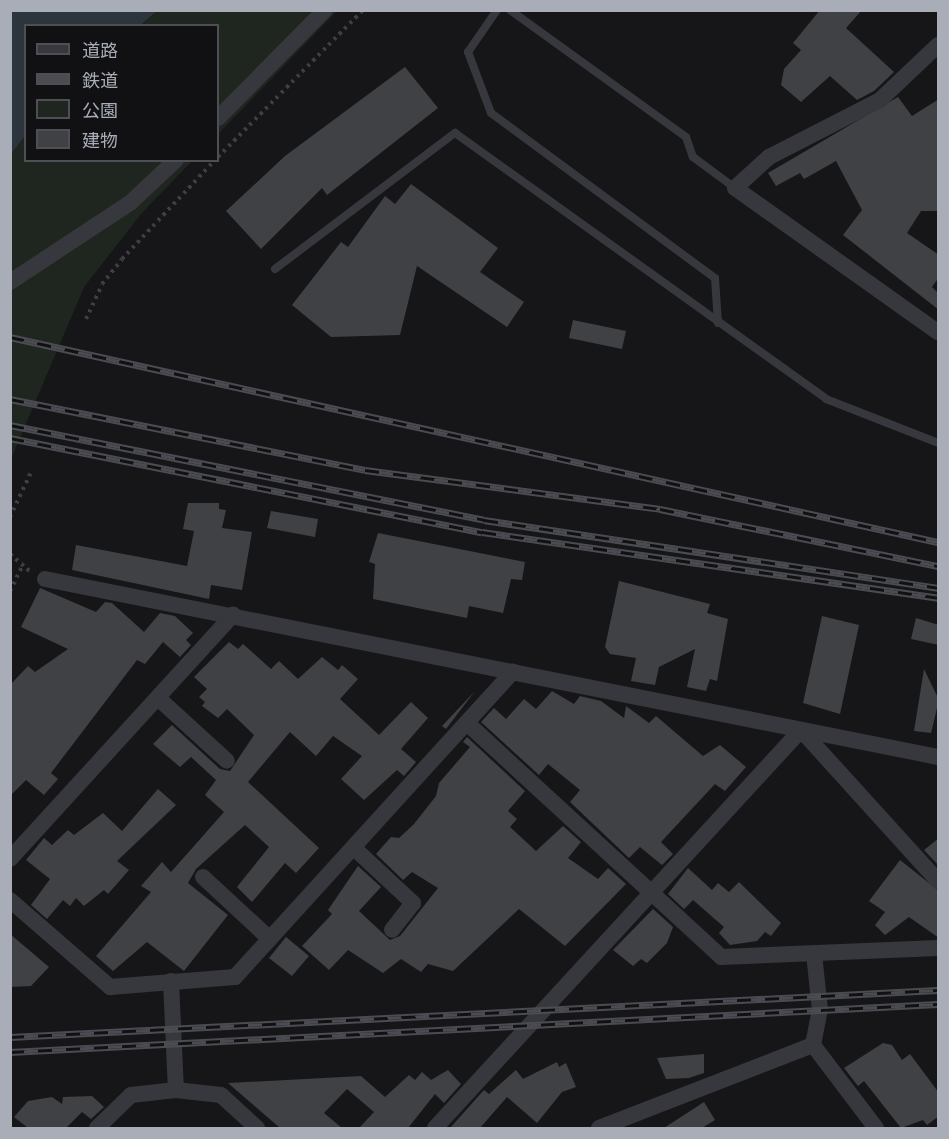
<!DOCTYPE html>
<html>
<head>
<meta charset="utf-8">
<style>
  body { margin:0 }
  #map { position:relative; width:949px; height:1139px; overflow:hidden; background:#161618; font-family:"Asap Condensed","Noto Sans JP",sans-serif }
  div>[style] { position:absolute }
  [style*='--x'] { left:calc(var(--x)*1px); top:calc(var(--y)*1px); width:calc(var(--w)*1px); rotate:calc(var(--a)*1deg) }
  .green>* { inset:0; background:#1e261f }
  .water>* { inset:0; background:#2c353c }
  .building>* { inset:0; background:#404145 }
  .path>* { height:4px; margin-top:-2px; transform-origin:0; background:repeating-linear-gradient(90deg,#3d3f44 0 3px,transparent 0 7.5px) }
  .lane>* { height:8px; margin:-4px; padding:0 4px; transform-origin:4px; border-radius:4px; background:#37383d }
  .street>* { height:16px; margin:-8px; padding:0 8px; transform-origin:8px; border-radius:8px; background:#37383d }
  .rail>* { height:7px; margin-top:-3.5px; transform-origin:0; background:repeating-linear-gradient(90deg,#111113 0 14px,#4a4c52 0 28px); box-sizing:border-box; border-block:2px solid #4a4c52 }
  span { translate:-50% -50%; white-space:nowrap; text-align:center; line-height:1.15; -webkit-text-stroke:4.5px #111113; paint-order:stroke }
  .frame { position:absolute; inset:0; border:12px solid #a8adb8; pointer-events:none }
  .legend { position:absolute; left:24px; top:24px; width:195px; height:138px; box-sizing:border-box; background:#111113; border:2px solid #4d4f55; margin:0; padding:8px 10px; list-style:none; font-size:18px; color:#a8adb8 }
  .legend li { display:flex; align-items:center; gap:12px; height:30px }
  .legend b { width:30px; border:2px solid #4d4f55 }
</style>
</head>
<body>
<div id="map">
  <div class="green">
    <i style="clip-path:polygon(157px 11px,337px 11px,218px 134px,218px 26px,141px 26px)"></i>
    <i style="clip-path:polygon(25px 136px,26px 160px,192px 161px,141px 214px,84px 287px,11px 459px,11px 154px)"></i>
  </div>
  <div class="water">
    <i style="clip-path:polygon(11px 10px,157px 10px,157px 11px,141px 25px,26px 26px,25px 136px,11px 154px)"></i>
  </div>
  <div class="building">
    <i style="clip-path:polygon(820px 10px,862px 10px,846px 28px,894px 72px,874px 91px,857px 100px,830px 76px,801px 102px,781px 85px,784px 69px,801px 50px,793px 43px)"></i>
    <i style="clip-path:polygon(405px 67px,438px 108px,327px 195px,322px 188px,261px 249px,226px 211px,285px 156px)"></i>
    <i style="clip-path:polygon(898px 97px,912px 116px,939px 99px,939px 211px,921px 211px,907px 233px,939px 255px,939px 277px,932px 287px,939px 294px,939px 310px,843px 235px,862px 210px,836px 161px,804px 179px,800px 173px,776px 186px,768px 173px)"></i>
    <i style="clip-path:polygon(411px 184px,498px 248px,480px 272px,524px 302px,507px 327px,417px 266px,400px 335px,331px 337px,292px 305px,341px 242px,348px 247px,385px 196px,395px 204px)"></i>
    <i style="clip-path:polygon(573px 320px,626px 331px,622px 349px,569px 338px)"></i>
    <i style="clip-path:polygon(188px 503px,219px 503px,219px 509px,226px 510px,222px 528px,252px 532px,242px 590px,211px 585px,209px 599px,72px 570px,76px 545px,187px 566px,194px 531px,183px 529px)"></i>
    <i style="clip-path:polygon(271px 511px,318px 519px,315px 537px,267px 528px)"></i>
    <i style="clip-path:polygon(378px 533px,525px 562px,522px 580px,511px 579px,503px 613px,469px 606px,467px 618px,373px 599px,375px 564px,369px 562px)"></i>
    <i style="clip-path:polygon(619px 581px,710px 604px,707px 613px,728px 619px,717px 681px,710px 679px,706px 691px,687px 687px,695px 649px,659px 667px,655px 685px,631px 681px,636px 658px,610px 654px,605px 647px)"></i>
    <i style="clip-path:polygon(40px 588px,96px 612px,105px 602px,112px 603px,144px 632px,160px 613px,175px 616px,193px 633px,186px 640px,191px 645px,180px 657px,163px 642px,145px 664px,137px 660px,51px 773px,58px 779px,44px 795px,26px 780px,10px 796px,10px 685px,28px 666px,35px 672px,68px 649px,21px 627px)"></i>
    <i style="clip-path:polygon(822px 616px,859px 625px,840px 714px,803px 703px)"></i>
    <i style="clip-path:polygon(916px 618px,939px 625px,939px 645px,911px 639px)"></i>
    <i style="clip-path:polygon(229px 642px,238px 649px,243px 644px,271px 669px,279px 661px,298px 679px,322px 657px,338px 670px,342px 665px,358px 679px,340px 699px,379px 735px,411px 702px,428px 718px,401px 749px,416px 762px,404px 776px,397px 770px,364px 800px,341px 779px,362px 756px,333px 736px,316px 756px,290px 732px,248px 782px,319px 848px,296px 873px,285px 863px,252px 902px,237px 887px,269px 847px,245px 825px,196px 869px,188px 883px,228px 915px,184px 971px,147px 942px,113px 971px,96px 956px,151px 892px,141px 886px,162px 862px,171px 872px,224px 812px,205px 795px,216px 780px,191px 757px,180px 767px,153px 744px,172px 725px,220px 769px,230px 771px,254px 735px,227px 709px,218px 718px,202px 706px,205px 702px,199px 697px,207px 689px,194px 677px)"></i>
    <i style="clip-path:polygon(924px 669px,939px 700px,931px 733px,914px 731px)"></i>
    <i style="clip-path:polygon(475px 691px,446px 729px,442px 726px)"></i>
    <i style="clip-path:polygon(552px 691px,574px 704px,580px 696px,601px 701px,624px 718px,626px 706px,649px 723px,656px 716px,703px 756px,720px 745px,746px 767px,725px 791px,715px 784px,661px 842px,673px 854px,662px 865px,640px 847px,629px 858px,570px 802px,580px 790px,548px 764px,539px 775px,481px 722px,494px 708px,506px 719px,524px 699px,536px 709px)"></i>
    <i style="clip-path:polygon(467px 737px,525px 791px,508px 811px,517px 819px,510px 827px,536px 851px,563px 826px,581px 842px,568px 858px,598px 879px,608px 868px,626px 884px,565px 946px,519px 909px,453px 971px,428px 964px,421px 972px,401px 959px,383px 973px,348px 950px,329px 970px,302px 946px,332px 914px,328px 910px,358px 866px,381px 887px,359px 911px,390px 940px,400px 936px,438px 888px,412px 872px,403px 880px,376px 854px,391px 837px,399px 838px,414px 824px,436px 796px,439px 783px,470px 747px,463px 742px)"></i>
    <i style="clip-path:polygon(158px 789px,176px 805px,117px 861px,129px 870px,108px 894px,104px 890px,84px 906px,76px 898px,70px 906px,63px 900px,47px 919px,31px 905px,50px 879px,26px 860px,44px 838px,52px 845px,68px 830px,74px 835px,103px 813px,122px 831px)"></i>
    <i style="clip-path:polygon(939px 838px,939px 866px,924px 850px)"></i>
    <i style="clip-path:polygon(900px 860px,939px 891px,939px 938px,909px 917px,885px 935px,875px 925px,885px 912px,869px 901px)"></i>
    <i style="clip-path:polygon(688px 868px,712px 890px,718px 883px,729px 892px,739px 882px,781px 923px,771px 936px,765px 932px,757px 941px,730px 945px,719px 933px,724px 927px,693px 900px,684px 909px,668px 894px)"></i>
    <i style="clip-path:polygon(653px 909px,673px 927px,667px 943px,647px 963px,641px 959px,633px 966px,613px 950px)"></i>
    <i style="clip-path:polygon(10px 934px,49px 967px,31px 986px,10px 987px)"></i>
    <i style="clip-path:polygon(286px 937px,309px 956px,292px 976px,269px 958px)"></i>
    <i style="clip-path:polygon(883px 1043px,892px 1045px,902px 1060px,910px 1054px,939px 1093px,939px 1116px,927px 1125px,923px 1120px,901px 1128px,864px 1081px,858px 1086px,844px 1068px)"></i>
    <i style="clip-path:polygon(704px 1054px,704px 1073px,689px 1078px,666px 1079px,657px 1058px)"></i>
    <i style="clip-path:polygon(557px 1062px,559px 1067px,566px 1063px,576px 1087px,562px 1092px,537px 1123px,507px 1097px,480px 1128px,450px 1128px,484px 1090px,489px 1094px,516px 1070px,523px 1079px)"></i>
    <i style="clip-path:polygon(448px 1070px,461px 1084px,444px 1103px,435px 1094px,408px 1128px,359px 1128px,374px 1112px,347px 1089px,324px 1113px,342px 1128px,280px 1128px,228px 1083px,361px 1076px,385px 1097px,409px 1075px,415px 1080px,422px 1072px,431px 1080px)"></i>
    <i style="clip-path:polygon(92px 1096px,104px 1107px,91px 1119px,82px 1112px,66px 1128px,28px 1128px,14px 1117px,28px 1101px,52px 1097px,62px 1104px,63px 1097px)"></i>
    <i style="clip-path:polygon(704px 1102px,715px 1120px,702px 1128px,664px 1128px)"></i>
  </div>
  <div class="path">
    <i style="--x:218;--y:157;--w:206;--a:-45.4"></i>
    <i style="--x:86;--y:319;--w:38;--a:-65"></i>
    <i style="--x:102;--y:284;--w:32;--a:-51"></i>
    <i style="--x:122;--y:259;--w:136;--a:-46.8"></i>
    <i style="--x:10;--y:517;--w:52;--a:-64.9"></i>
    <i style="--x:10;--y:554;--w:28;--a:41"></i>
    <i style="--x:10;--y:591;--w:30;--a:-64"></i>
  </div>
  <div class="lane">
    <i style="--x:497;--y:10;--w:51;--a:124.6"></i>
    <i style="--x:468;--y:52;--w:65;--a:69.3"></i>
    <i style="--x:491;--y:113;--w:278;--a:36.4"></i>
    <i style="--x:715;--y:278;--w:45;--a:86.2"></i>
    <i style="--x:510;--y:10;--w:217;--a:35.8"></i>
    <i style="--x:686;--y:137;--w:21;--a:71"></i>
    <i style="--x:693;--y:157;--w:52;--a:36.4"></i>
    <i style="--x:275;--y:269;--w:226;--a:-37.1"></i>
    <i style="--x:455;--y:133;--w:457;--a:35.6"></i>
    <i style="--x:826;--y:399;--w:120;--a:21.4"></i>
  </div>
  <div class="street">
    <i style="--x:938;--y:45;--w:80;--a:136.5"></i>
    <i style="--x:880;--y:100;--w:125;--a:152.8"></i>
    <i style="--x:769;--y:157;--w:46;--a:137.6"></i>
    <i style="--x:735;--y:188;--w:249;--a:35.4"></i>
    <i style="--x:218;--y:118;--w:152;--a:-45.3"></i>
    <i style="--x:10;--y:282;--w:144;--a:-33.4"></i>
    <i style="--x:130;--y:203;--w:63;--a:-43.1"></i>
    <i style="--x:45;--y:579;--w:911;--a:11.27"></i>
    <i style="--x:158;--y:698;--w:93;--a:42.4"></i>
    <i style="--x:468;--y:724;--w:344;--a:42.6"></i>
    <i style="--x:721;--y:957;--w:217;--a:-2.4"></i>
    <i style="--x:354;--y:848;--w:81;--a:43"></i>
    <i style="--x:413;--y:903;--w:34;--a:128"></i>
    <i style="--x:10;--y:859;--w:331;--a:-47.6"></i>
    <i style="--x:203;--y:877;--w:91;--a:42.8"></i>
    <i style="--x:10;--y:900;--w:133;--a:41"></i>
    <i style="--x:110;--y:987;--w:125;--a:-4.6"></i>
    <i style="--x:235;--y:977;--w:413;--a:-47.7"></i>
    <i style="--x:171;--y:981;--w:109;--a:87.4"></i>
    <i style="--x:813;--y:1045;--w:36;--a:-79"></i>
    <i style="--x:820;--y:1010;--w:56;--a:-96.1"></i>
    <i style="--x:97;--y:1128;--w:47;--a:-44.1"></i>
    <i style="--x:131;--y:1095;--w:45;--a:-6.3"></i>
    <i style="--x:176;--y:1090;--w:45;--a:6.3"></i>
    <i style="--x:221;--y:1095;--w:49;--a:42.5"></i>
    <i style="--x:435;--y:1128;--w:541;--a:-47.4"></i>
    <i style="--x:801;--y:730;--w:204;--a:47.8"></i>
    <i style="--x:599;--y:1128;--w:230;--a:-21.2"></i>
    <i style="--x:813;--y:1045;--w:104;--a:52.8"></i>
  </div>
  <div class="rail">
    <i style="--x:10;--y:337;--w:950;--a:12.46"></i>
    <i style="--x:10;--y:399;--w:362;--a:11.3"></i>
    <i style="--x:365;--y:470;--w:298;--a:7.5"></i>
    <i style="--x:660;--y:509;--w:284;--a:11.6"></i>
    <i style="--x:10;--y:425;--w:483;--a:11.3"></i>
    <i style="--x:484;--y:520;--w:459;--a:8.5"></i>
    <i style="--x:10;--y:438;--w:481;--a:11.3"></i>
    <i style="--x:482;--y:532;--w:461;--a:8.2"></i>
    <i style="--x:10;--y:1037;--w:929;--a:-2.9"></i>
    <i style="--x:10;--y:1052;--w:929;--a:-2.96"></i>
  </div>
  <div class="frame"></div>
  <ul class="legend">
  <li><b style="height:8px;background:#37383d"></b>道路</li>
  <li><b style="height:8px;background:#4a4c52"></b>鉄道</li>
  <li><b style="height:16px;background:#1e261f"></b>公園</li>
  <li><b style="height:16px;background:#404145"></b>建物</li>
  </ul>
</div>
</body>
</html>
